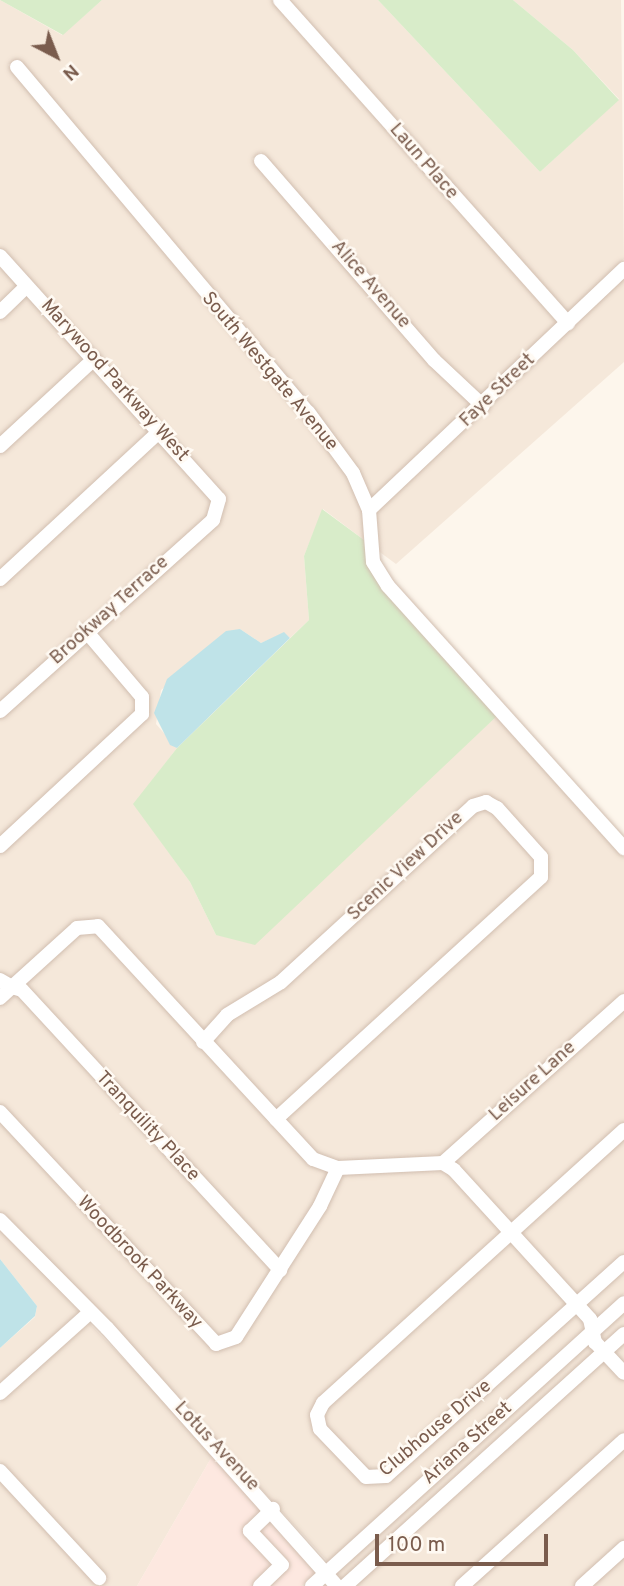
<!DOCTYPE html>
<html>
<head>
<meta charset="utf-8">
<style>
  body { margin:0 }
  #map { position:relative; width:624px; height:1586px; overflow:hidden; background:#fdf6ec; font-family:Overpass,sans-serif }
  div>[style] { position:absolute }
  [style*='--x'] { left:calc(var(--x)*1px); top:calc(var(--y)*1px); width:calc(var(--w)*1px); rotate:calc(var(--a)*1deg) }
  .residential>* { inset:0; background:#f5e8da }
  .commercial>* { inset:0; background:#fde8e0 }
  .green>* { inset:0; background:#d8ecc9 }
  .water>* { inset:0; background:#bfe3e8 }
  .roads { filter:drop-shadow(0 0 2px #d1beb0) drop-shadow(0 0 2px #d1beb0) }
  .minor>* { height:14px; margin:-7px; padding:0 7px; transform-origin:7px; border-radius:7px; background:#fff }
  span { translate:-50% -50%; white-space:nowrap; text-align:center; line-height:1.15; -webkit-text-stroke:5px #fffaf3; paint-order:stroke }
  .street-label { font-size:19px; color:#7a5c4d }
  .north { position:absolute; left:21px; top:21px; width:70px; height:70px; -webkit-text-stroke:5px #fffaf3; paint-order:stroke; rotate:138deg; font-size:19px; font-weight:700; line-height:28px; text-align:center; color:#7a5c4d }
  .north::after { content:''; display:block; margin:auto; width:24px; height:32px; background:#7a5c4d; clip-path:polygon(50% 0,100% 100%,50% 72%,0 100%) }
  .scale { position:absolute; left:375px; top:1534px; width:173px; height:32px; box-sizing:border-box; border:4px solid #7a5c4d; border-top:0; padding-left:9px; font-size:21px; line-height:24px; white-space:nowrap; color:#7a5c4d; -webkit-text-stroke:5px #fffaf3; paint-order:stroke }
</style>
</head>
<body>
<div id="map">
  <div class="residential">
    <i style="clip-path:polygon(0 0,62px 35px,102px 0,272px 0,559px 322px,482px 397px,439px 356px,261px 152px,252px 159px,473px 405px,372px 498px,358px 470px,18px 59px,8px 65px,303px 416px,348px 477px,362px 507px,364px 540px,323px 509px,304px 556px,309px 620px,290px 638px,284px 633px,261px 643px,240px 629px,161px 690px,156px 724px,177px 748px,134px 804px,190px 882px,216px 935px,393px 811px,497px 716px,624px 857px,624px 1294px,328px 1562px,111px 1325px,84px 1308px,0 1383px,0 1348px,35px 1317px,37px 1306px,0 1259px)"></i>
    <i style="clip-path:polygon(288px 0,378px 0,540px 172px,619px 99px,573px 50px,513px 0,621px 0,624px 259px,567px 314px)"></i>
    <i style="clip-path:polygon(624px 278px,624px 362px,396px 564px,377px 550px,375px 513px)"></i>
    <i style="clip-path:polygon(624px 1312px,624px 1586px,344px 1586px,336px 1573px)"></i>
    <i style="clip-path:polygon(89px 1323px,214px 1453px,137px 1586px,101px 1586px,108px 1579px,0 1462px,0 1402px)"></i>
    <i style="clip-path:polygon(0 1480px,38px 1523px,98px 1586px,0 1586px)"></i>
  </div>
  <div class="commercial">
    <i style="clip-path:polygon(214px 1453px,319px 1570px,302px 1586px,137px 1586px)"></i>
  </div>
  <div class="green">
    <i style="clip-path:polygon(0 0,102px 0,63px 35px)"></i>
    <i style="clip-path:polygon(378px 0,513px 0,573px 50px,619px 100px,540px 172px)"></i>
    <i style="clip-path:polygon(322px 509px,364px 540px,367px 564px,383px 590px,497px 716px,255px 945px,216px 935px,190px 882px,133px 804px,177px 748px,309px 620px,304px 556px)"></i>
  </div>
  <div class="water">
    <i style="clip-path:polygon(240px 629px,261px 643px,284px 632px,290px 638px,177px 748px,170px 745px,154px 713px,167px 679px,226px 631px)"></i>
    <i style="clip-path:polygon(0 1259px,37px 1306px,35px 1316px,0 1348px)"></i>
  </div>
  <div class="roads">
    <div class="minor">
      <i style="--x:280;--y:0;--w:433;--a:48.3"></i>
      <i style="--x:17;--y:67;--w:451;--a:49.9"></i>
      <i style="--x:308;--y:412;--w:76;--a:53.6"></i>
      <i style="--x:353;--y:473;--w:40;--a:66.6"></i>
      <i style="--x:369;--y:510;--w:52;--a:85.6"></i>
      <i style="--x:373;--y:562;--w:28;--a:58"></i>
      <i style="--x:388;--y:586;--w:353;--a:48"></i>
      <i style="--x:261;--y:161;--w:264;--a:49"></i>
      <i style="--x:434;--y:360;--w:67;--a:43.2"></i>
      <i style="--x:0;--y:256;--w:327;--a:48"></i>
      <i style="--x:219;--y:499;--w:22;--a:106"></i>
      <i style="--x:213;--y:520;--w:286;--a:138.1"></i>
      <i style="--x:0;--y:312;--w:37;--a:-44"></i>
      <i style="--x:0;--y:446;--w:128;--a:-42.8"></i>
      <i style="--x:369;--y:510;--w:351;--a:-43.4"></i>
      <i style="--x:0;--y:579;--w:217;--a:-42.8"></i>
      <i style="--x:0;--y:846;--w:194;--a:-42.9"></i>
      <i style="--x:142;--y:714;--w:17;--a:-90"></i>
      <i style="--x:142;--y:697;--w:87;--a:-130.3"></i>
      <i style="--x:0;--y:980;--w:14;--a:30"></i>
      <i style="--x:12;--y:987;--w:88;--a:-42.2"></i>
      <i style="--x:77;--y:928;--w:21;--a:-5"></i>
      <i style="--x:98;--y:926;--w:317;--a:47.3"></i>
      <i style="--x:313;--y:1159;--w:27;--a:20"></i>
      <i style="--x:338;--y:1168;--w:105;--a:-2.7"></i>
      <i style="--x:443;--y:1163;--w:13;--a:32"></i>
      <i style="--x:454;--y:1170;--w:202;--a:47.6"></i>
      <i style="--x:590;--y:1319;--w:24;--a:78"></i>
      <i style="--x:595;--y:1342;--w:42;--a:46.9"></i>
      <i style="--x:0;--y:998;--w:16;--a:-43"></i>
      <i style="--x:12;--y:987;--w:10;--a:17"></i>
      <i style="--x:22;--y:990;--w:381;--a:47.3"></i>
      <i style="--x:203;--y:1042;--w:36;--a:-48"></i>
      <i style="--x:227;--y:1015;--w:63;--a:-31.4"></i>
      <i style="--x:281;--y:982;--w:260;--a:-42.5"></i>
      <i style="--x:473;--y:806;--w:14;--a:-17"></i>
      <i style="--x:486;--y:802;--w:13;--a:29"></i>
      <i style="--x:497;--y:808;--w:66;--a:48.1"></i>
      <i style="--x:541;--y:857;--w:20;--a:90"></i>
      <i style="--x:541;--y:877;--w:359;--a:137.6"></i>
      <i style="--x:0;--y:1112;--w:317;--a:47"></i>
      <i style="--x:216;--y:1344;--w:21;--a:-19"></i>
      <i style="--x:236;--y:1337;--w:156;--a:-57.3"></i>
      <i style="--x:320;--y:1206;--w:42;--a:-64.7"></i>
      <i style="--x:624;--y:1130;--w:406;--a:137.8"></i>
      <i style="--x:323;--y:1403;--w:13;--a:117"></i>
      <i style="--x:317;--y:1415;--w:14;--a:78"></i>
      <i style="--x:320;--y:1429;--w:66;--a:46.2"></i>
      <i style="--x:366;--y:1477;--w:20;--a:-3"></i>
      <i style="--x:386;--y:1476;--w:320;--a:-42"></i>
      <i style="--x:443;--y:1163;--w:243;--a:-41.8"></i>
      <i style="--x:0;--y:1220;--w:152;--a:45.3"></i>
      <i style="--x:107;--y:1328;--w:346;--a:48.3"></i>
      <i style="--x:0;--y:1393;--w:118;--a:-41.9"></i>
      <i style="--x:0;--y:1471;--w:146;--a:47.2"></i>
      <i style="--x:260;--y:1586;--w:30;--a:-44"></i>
      <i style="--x:282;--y:1565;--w:47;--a:-133.3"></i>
      <i style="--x:250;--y:1531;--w:32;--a:-44"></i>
      <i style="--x:312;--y:1586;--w:421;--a:-42.2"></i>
      <i style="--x:345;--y:1586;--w:376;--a:-42.1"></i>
      <i style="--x:462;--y:1586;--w:218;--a:-42"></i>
      <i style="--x:582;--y:1586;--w:57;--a:-42.1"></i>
    </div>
  </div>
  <div class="street-label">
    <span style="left:423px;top:162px;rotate:49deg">Laun Place</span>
    <span style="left:370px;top:285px;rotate:49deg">Alice Avenue</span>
    <span style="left:269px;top:372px;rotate:50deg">South Westgate Avenue</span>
    <span style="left:114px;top:381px;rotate:48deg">Marywood Parkway West</span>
    <span style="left:498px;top:391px;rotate:-44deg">Faye Street</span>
    <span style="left:110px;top:611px;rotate:-42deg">Brookway Terrace</span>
    <span style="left:406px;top:867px;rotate:-43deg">Scenic View Drive</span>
    <span style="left:533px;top:1082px;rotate:-42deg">Leisure Lane</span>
    <span style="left:147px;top:1127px;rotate:47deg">Tranquility Place</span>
    <span style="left:139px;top:1263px;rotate:47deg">Woodbrook Parkway</span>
    <span style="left:436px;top:1429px;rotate:-40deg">Clubhouse Drive</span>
    <span style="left:468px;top:1444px;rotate:-42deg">Ariana Street</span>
    <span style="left:216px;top:1447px;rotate:47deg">Lotus Avenue</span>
  </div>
  <div class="north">N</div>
  <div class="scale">100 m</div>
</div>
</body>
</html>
